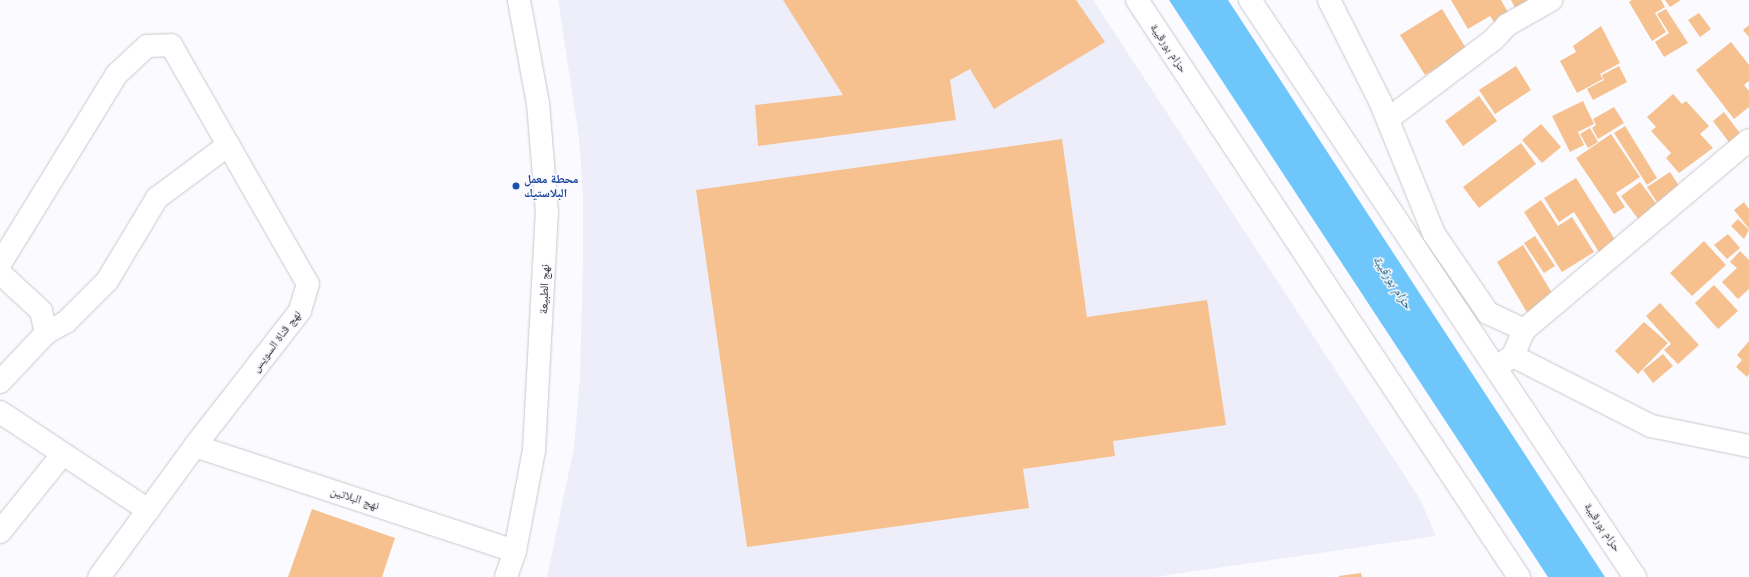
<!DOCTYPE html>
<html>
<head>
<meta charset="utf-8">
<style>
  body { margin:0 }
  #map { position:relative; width:1749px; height:577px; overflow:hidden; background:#fafaff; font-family:Montserrat,"Noto Naskh Arabic",sans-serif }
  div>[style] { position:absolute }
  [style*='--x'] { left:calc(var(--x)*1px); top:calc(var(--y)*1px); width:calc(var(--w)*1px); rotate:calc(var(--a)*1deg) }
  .built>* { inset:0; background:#eeeefa }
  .water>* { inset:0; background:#6fc6fa }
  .building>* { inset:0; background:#f6c18f }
  .roads { filter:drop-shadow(0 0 1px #c9c9cd) drop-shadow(0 0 1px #c9c9cd) }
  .minor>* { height:22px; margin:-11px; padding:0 11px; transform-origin:11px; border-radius:11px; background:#fff }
  .tertiary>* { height:22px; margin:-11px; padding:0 11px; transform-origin:11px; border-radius:11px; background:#fff }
  .trunk>* { height:22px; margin:-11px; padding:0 11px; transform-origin:11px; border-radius:11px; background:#fff }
  .dots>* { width:11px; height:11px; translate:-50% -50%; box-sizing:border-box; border:2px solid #fafaff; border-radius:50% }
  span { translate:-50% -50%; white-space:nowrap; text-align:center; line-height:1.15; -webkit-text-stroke:3px #fafaff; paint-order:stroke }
  .street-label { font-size:12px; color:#313132 }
  .transit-label { font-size:12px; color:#164399; font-weight:700 }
  .left { translate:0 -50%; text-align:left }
  .water-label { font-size:13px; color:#0f5476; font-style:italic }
</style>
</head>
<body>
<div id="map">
  <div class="built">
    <i style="clip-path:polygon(558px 0,1093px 0,1420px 499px,1436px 536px,1155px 577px,547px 577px,574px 447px,580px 377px,583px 259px,583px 195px,579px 138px)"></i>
  </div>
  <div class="water">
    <i style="clip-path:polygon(1169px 0,1228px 0,1605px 577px,1548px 577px)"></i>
  </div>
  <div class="building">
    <i style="clip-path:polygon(783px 0,1076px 0,1105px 42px,994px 109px,970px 69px,950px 80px,956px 120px,758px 146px,755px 105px,843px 95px)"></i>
    <i style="clip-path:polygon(1451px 0,1501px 0,1509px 14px,1495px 23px,1490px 16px,1468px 29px)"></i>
    <i style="clip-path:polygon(1511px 0,1530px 0,1518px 13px)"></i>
    <i style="clip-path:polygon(1632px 0,1661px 0,1665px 7px,1655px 13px,1666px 32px,1652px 41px,1629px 2px)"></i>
    <i style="clip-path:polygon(1665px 0,1681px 0,1670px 7px)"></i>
    <i style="clip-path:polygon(1442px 9px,1467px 50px,1425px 75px,1400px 35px)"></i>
    <i style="clip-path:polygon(1666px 9px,1688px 43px,1664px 57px,1655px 42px,1669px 33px,1657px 14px)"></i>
    <i style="clip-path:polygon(1699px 13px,1711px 29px,1700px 37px,1688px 20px)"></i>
    <i style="clip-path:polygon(1749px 25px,1749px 37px,1743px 30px)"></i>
    <i style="clip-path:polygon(1601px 26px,1620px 63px,1600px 74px,1603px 79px,1577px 93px,1560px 61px,1576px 52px,1573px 46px)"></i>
    <i style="clip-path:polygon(1731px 42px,1749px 65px,1749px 81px,1744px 85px,1749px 91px,1749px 107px,1734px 119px,1696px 70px)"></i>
    <i style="clip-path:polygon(1516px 66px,1531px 90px,1495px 114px,1479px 90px)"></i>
    <i style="clip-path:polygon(1619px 66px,1627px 82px,1593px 100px,1587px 89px,1604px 80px,1602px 75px)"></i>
    <i style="clip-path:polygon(1673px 94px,1682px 104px,1686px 101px,1709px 126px,1700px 134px,1713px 148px,1679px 173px,1666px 158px,1671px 153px,1651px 131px,1656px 127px,1647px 117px)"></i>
    <i style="clip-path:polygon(1479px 96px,1497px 121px,1463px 146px,1445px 121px)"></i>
    <i style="clip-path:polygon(1583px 101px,1594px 124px,1578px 132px,1584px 145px,1570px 152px,1552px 116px)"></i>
    <i style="clip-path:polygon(1614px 107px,1624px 123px,1598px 139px,1592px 128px,1596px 125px,1593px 119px)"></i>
    <i style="clip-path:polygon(1724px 112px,1742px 136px,1731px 145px,1713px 121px)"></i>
    <i style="clip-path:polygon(1541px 124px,1561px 147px,1542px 163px,1522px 140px)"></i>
    <i style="clip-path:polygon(1625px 126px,1657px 178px,1647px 185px,1614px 133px)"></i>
    <i style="clip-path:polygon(1590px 128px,1598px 142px,1588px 148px,1580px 134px)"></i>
    <i style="clip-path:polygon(1611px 134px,1640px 177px,1616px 193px,1625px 207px,1614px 214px,1576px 158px)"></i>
    <i style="clip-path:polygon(1062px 139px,1087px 317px,1207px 300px,1226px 425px,1113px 441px,1115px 456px,1023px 469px,1029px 508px,747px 547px,696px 190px)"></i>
    <i style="clip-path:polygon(1521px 143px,1536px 164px,1479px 208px,1463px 187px)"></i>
    <i style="clip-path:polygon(1670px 172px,1683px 192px,1660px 207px,1647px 187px)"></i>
    <i style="clip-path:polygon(1576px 178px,1619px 246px,1602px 257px,1574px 212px,1559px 222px,1544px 198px)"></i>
    <i style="clip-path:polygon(1640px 182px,1658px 206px,1639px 220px,1621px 196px)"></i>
    <i style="clip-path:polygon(1541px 200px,1558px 226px,1572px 217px,1594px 252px,1562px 272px,1524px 212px)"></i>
    <i style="clip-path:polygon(1744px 202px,1749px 209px,1749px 229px,1734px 210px)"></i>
    <i style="clip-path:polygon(1738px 219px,1749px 230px,1744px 239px,1731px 226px)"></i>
    <i style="clip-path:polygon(1728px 234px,1740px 248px,1727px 259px,1714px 245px)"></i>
    <i style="clip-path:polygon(1535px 236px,1555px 266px,1544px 273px,1524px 243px)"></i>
    <i style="clip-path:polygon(1704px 241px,1726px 265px,1692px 296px,1670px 273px)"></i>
    <i style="clip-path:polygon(1523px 245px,1555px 298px,1528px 314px,1497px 262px)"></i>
    <i style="clip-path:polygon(1740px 251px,1749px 260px,1749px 289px,1738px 299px,1722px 282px,1737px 268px,1730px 262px)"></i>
    <i style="clip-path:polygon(1714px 285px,1738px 311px,1718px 329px,1695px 303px)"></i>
    <i style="clip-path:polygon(1660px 303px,1699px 345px,1678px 364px,1664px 350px,1671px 344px,1646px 316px)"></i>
    <i style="clip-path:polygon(1644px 322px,1668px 343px,1638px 374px,1615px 351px)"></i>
    <i style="clip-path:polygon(1749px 341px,1749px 374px,1747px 377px,1736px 367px,1742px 360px,1737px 355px)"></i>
    <i style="clip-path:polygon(1663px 354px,1673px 366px,1653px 383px,1643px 370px)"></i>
    <i style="clip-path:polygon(312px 509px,395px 538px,382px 577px,288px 577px)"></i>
    <i style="clip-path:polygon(1361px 573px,1362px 577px,1339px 577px,1339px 576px)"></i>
  </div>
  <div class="roads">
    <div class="minor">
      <i style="--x:1329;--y:0;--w:113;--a:63.2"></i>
      <i style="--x:1380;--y:101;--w:144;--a:67.9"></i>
      <i style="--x:1434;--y:234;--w:96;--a:55.6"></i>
      <i style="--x:1488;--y:313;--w:40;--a:25"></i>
      <i style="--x:1388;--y:119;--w:131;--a:-37"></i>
      <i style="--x:1493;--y:40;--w:21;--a:-47"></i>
      <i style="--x:1507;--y:25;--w:51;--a:-29.6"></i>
      <i style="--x:0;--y:264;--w:223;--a:-58.4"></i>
      <i style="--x:117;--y:74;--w:41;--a:-43"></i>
      <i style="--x:147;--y:46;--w:24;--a:-2"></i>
      <i style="--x:171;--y:45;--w:275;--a:60.2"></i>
      <i style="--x:308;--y:284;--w:28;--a:107"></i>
      <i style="--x:300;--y:311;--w:171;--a:127.9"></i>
      <i style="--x:195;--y:446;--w:162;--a:126.2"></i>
      <i style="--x:0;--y:273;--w:56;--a:42.8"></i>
      <i style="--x:41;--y:311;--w:23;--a:77"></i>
      <i style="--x:1513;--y:356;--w:155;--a:26.9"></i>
      <i style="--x:1651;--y:426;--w:100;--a:11.5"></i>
      <i style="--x:1497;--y:367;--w:19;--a:-35"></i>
      <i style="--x:1513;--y:356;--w:28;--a:-67"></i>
      <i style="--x:1524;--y:330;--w:294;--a:-40.2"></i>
      <i style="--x:0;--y:382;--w:67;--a:-46.8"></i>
      <i style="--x:46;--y:333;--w:23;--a:-29"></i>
      <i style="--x:66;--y:322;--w:58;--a:-45"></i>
      <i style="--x:107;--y:281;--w:97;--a:-58.9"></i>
      <i style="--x:157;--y:198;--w:89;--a:-36.7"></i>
      <i style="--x:0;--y:412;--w:178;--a:33.5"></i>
      <i style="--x:195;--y:446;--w:337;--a:18.2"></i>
      <i style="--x:0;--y:532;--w:99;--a:-51.2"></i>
    </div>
    <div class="tertiary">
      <i style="--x:506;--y:577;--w:28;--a:-71"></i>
      <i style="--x:515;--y:551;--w:103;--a:-79.3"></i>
      <i style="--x:534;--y:450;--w:237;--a:-86.9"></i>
      <i style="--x:547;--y:213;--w:109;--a:-94.7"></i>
      <i style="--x:538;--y:104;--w:106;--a:-100.4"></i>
    </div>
    <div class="trunk">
      <i style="--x:1137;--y:0;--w:692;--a:56.49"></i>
      <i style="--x:1250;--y:0;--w:694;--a:56.29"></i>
    </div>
  </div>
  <div class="dots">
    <i style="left:516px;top:186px;background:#1a4fb4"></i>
  </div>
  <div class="street-label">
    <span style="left:1169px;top:48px;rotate:56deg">حزام بورقيبة</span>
    <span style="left:544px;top:289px;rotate:-88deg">نهج الطبيعة</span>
    <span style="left:276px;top:341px;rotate:-53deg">نهج قناة السويس</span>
    <span style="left:355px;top:498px;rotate:18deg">نهج البلاتين</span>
    <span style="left:1603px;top:527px;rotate:56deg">حزام بورقيبة</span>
  </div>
  <div class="transit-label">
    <span class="left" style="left:524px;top:186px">محطة معمل<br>البلاستيك</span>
  </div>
  <div class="water-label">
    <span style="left:1393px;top:282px;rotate:57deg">حزام بورقيبة</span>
  </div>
</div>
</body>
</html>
